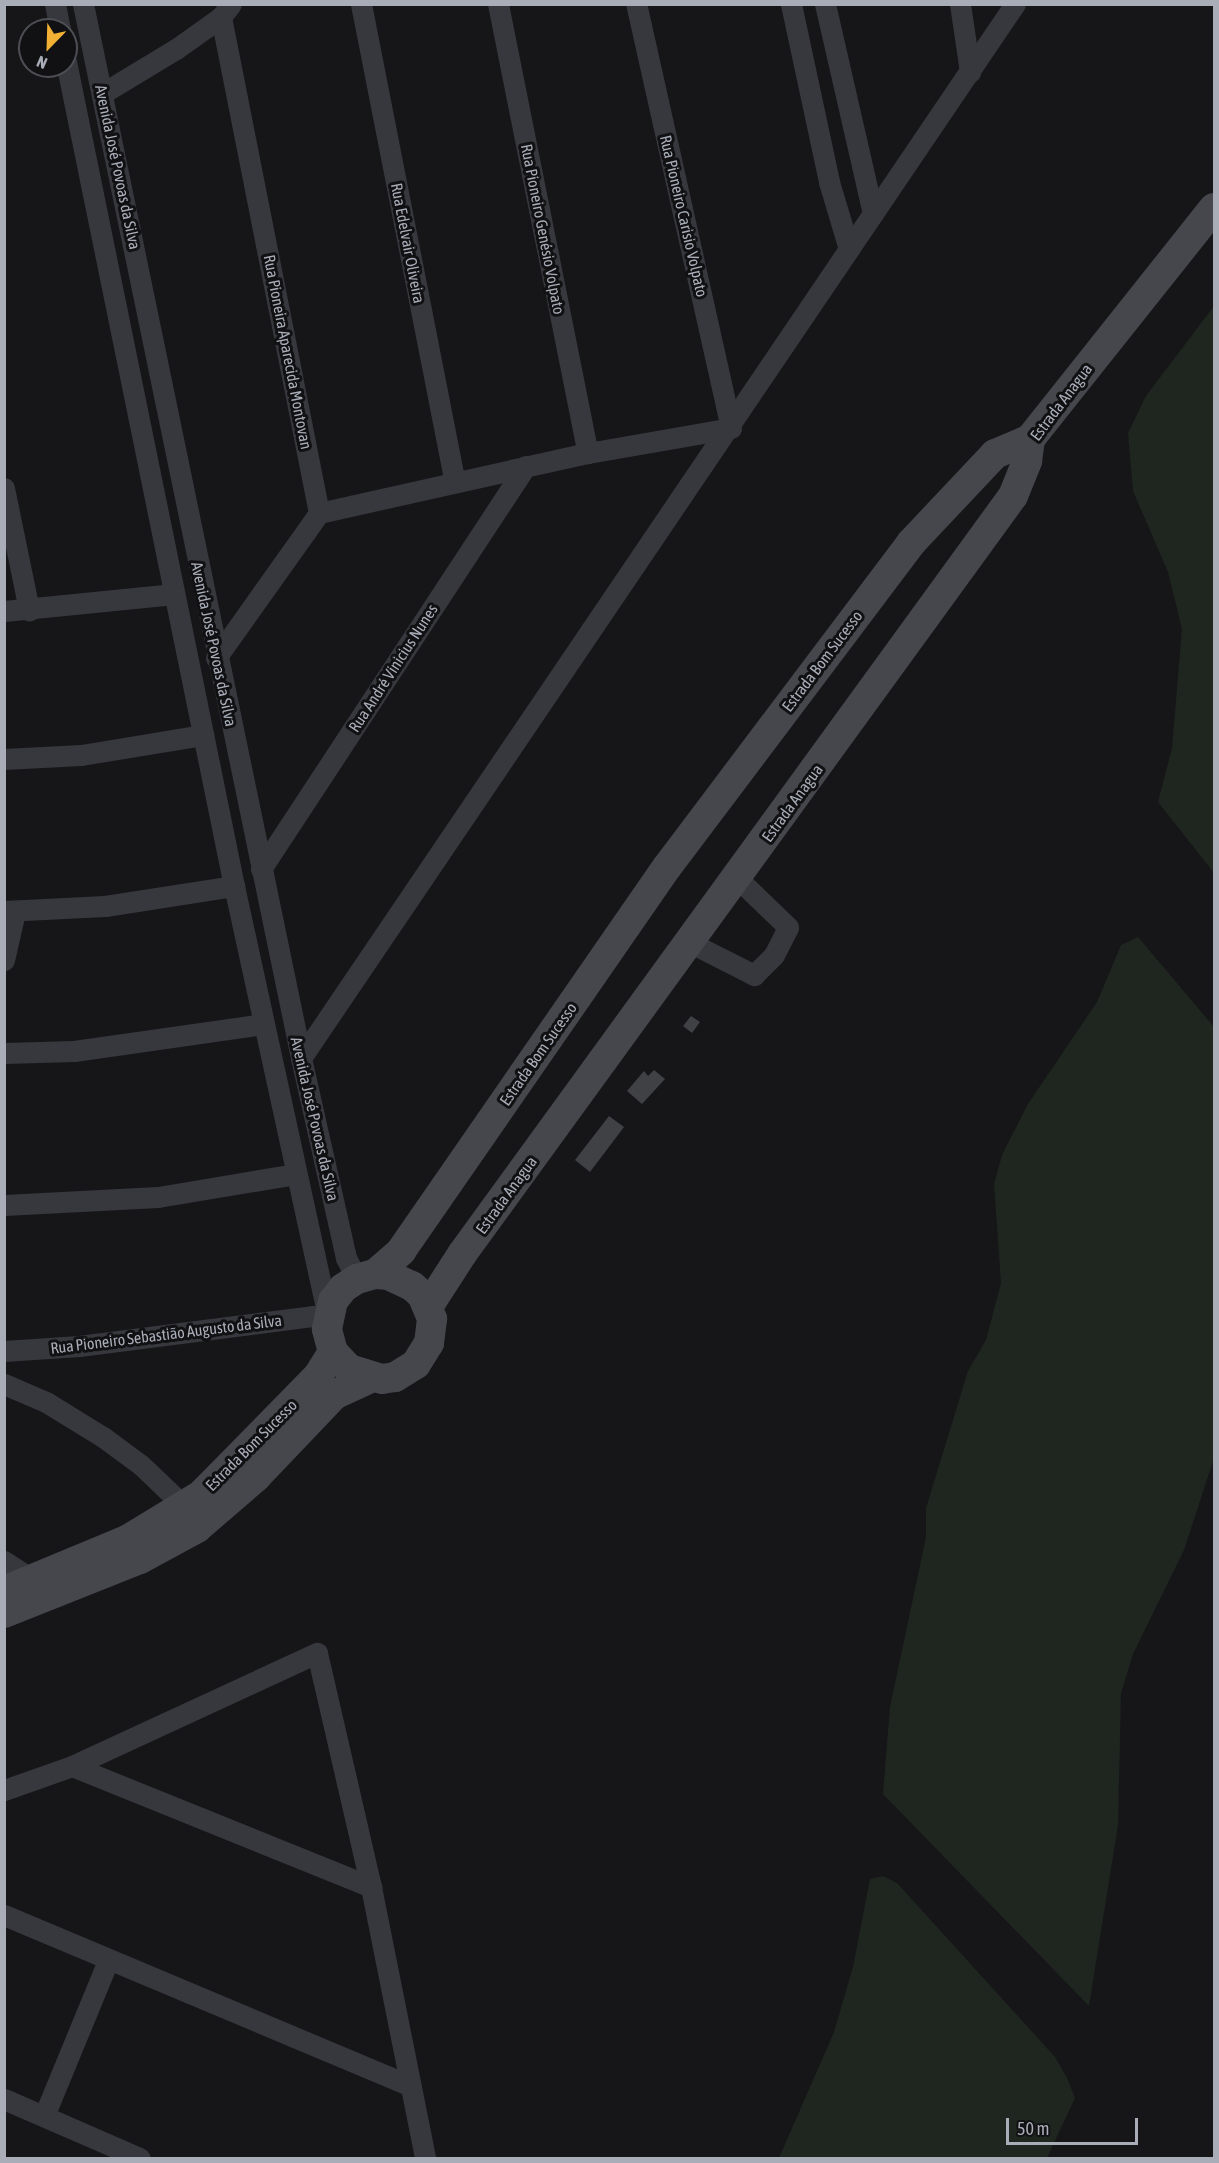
<!DOCTYPE html>
<html>
<head>
<meta charset="utf-8">
<style>
  body { margin:0 }
  #map { position:relative; width:1219px; height:2163px; overflow:hidden; background:#161618; font-family:"Asap Condensed",sans-serif }
  div>[style] { position:absolute }
  [style*='--x'] { left:calc(var(--x)*1px); top:calc(var(--y)*1px); width:calc(var(--w)*1px); rotate:calc(var(--a)*1deg) }
  .green>* { inset:0; background:#1e261f }
  .building>* { inset:0; background:#404145 }
  .minor>* { height:21px; margin:-10.5px; padding:0 10.5px; transform-origin:10.5px; border-radius:10.5px; background:#37383d }
  .secondary>* { height:30px; margin:-15px; padding:0 15px; transform-origin:15px; border-radius:15px; background:#45474d }
  span { translate:-50% -50%; white-space:nowrap; text-align:center; line-height:1.15; -webkit-text-stroke:6px #111113; paint-order:stroke }
  .street-label { font-size:16px; color:#a8adb8 }
  .frame { position:absolute; inset:0; border:6px solid #a8adb8; pointer-events:none }
  .north { position:absolute; left:18px; top:18px; width:60px; height:60px; box-sizing:border-box; background:#111113; border:2px solid #4d4f55; border-radius:50%; rotate:203deg; font-size:16px; font-weight:700; line-height:24px; text-align:center; color:#a8adb8 }
  .north::after { content:''; display:block; margin:auto; width:21px; height:27px; background:#f2b134; clip-path:polygon(50% 0,100% 100%,50% 72%,0 100%) }
  .scale { position:absolute; left:1006px; top:2118px; width:132px; height:27px; box-sizing:border-box; border:3px solid #a8adb8; border-top:0; padding-left:8px; font-size:18px; line-height:21px; white-space:nowrap; color:#a8adb8; -webkit-text-stroke:4px #111113; paint-order:stroke }
</style>
</head>
<body>
<div id="map">
  <div class="green">
    <i style="clip-path:polygon(1214px 306px,1214px 873px,1158px 802px,1172px 748px,1182px 629px,1168px 572px,1133px 491px,1128px 433px,1146px 396px)"></i>
    <i style="clip-path:polygon(1138px 937px,1214px 1027px,1214px 1458px,1184px 1550px,1133px 1654px,1121px 1693px,1118px 1825px,1089px 2006px,883px 1794px,890px 1707px,926px 1537px,926px 1508px,968px 1371px,986px 1340px,1001px 1283px,994px 1184px,1002px 1155px,1028px 1104px,1097px 1002px,1121px 945px)"></i>
    <i style="clip-path:polygon(883px 1876px,897px 1883px,1055px 2057px,1067px 2078px,1075px 2098px,1047px 2158px,779px 2158px,834px 2032px,853px 1967px,870px 1879px)"></i>
  </div>
  <div class="building">
    <i style="clip-path:polygon(691px 1016px,700px 1022px,692px 1033px,683px 1026px)"></i>
    <i style="clip-path:polygon(654px 1070px,665px 1079px,642px 1104px,627px 1091px,644px 1071px,648px 1076px)"></i>
    <i style="clip-path:polygon(609px 1116px,624px 1127px,590px 1172px,575px 1160px)"></i>
  </div>
  <div class="minor">
    <i style="--x:55;--y:4;--w:26;--a:79"></i>
    <i style="--x:83;--y:4;--w:1076;--a:78.31"></i>
    <i style="--x:301;--y:1058;--w:205;--a:77.3"></i>
    <i style="--x:346;--y:1258;--w:24;--a:62"></i>
    <i style="--x:361;--y:4;--w:486;--a:78.9"></i>
    <i style="--x:498;--y:4;--w:458;--a:78.7"></i>
    <i style="--x:791;--y:4;--w:182;--a:77.9"></i>
    <i style="--x:829;--y:182;--w:70;--a:73.4"></i>
    <i style="--x:825;--y:4;--w:215;--a:77.1"></i>
    <i style="--x:960;--y:4;--w:69;--a:81.6"></i>
    <i style="--x:103;--y:93;--w:85;--a:-31.1"></i>
    <i style="--x:176;--y:49;--w:55;--a:-35.4"></i>
    <i style="--x:221;--y:17;--w:16;--a:-52"></i>
    <i style="--x:4;--y:488;--w:125;--a:78.4"></i>
    <i style="--x:319;--y:513;--w:276;--a:-12.6"></i>
    <i style="--x:588;--y:453;--w:145;--a:-9.9"></i>
    <i style="--x:731;--y:428;--w:435;--a:-102.6"></i>
    <i style="--x:4;--y:611;--w:171;--a:-5.7"></i>
    <i style="--x:216;--y:658;--w:178;--a:-54.6"></i>
    <i style="--x:319;--y:513;--w:506;--a:-101.18"></i>
    <i style="--x:4;--y:759;--w:77;--a:-3"></i>
    <i style="--x:81;--y:755;--w:124;--a:-9.3"></i>
    <i style="--x:261;--y:869;--w:482;--a:-56.7"></i>
    <i style="--x:4;--y:911;--w:101;--a:-2.8"></i>
    <i style="--x:105;--y:906;--w:131;--a:-8.8"></i>
    <i style="--x:691;--y:943;--w:71;--a:26.9"></i>
    <i style="--x:754;--y:975;--w:28;--a:-45"></i>
    <i style="--x:774;--y:955;--w:31;--a:-63"></i>
    <i style="--x:788;--y:927;--w:71;--a:-136.1"></i>
    <i style="--x:4;--y:960;--w:49;--a:-77.1"></i>
    <i style="--x:4;--y:1053;--w:70;--a:-1.6"></i>
    <i style="--x:74;--y:1051;--w:191;--a:-8.1"></i>
    <i style="--x:301;--y:1058;--w:1273;--a:-55.89"></i>
    <i style="--x:4;--y:1205;--w:154;--a:-3"></i>
    <i style="--x:158;--y:1197;--w:139;--a:-9.5"></i>
    <i style="--x:4;--y:1351;--w:75;--a:-3.8"></i>
    <i style="--x:79;--y:1346;--w:235;--a:-7.3"></i>
    <i style="--x:312;--y:1316;--w:16;--a:4"></i>
    <i style="--x:328;--y:1317;--w:441;--a:-102.3"></i>
    <i style="--x:234;--y:886;--w:841;--a:-101.52"></i>
    <i style="--x:4;--y:1384;--w:46;--a:23.2"></i>
    <i style="--x:46;--y:1402;--w:67;--a:31.6"></i>
    <i style="--x:103;--y:1437;--w:47;--a:36.4"></i>
    <i style="--x:141;--y:1465;--w:61;--a:43.7"></i>
    <i style="--x:4;--y:1561;--w:33;--a:33"></i>
    <i style="--x:72;--y:1766;--w:323;--a:22"></i>
    <i style="--x:4;--y:1790;--w:72;--a:-19.4"></i>
    <i style="--x:72;--y:1766;--w:270;--a:-24.8"></i>
    <i style="--x:317;--y:1653;--w:240;--a:77"></i>
    <i style="--x:371;--y:1887;--w:276;--a:78.7"></i>
    <i style="--x:4;--y:1915;--w:441;--a:22.8"></i>
    <i style="--x:4;--y:2099;--w:148;--a:23.5"></i>
    <i style="--x:44;--y:2116;--w:168;--a:-67.6"></i>
  </div>
  <div class="secondary">
    <i style="--x:375;--y:1274;--w:13;--a:4"></i>
    <i style="--x:388;--y:1275;--w:26;--a:25"></i>
    <i style="--x:412;--y:1286;--w:13;--a:42"></i>
    <i style="--x:422;--y:1295;--w:26;--a:67"></i>
    <i style="--x:432;--y:1319;--w:24;--a:97"></i>
    <i style="--x:429;--y:1343;--w:25;--a:122"></i>
    <i style="--x:416;--y:1364;--w:25;--a:148"></i>
    <i style="--x:395;--y:1377;--w:13;--a:171"></i>
    <i style="--x:382;--y:1379;--w:34;--a:-163"></i>
    <i style="--x:349;--y:1369;--w:23;--a:-133"></i>
    <i style="--x:333;--y:1352;--w:24;--a:-105"></i>
    <i style="--x:327;--y:1329;--w:29;--a:-78"></i>
    <i style="--x:333;--y:1301;--w:16;--a:-52"></i>
    <i style="--x:343;--y:1288;--w:17;--a:-33"></i>
    <i style="--x:357;--y:1279;--w:19;--a:-16"></i>
    <i style="--x:375;--y:1274;--w:35;--a:-41"></i>
    <i style="--x:401;--y:1251;--w:467;--a:-55.3"></i>
    <i style="--x:667;--y:867;--w:406;--a:-53"></i>
    <i style="--x:911;--y:543;--w:122;--a:-46.7"></i>
    <i style="--x:995;--y:454;--w:38;--a:-23"></i>
    <i style="--x:428;--y:1307;--w:63;--a:-57.3"></i>
    <i style="--x:462;--y:1254;--w:937;--a:-53.99"></i>
    <i style="--x:1013;--y:496;--w:38;--a:-68"></i>
    <i style="--x:1027;--y:461;--w:22;--a:-82"></i>
    <i style="--x:1030;--y:439;--w:295;--a:-51.5"></i>
    <i style="--x:6;--y:1590;--w:131;--a:-22.5"></i>
    <i style="--x:127;--y:1540;--w:87;--a:-31.3"></i>
    <i style="--x:201;--y:1495;--w:167;--a:-45.5"></i>
    <i style="--x:318;--y:1376;--w:28;--a:-58"></i>
    <i style="--x:4;--y:1613;--w:146;--a:-21.7"></i>
    <i style="--x:140;--y:1559;--w:65;--a:-28.5"></i>
    <i style="--x:197;--y:1528;--w:78;--a:-40.8"></i>
    <i style="--x:256;--y:1477;--w:113;--a:-46.4"></i>
    <i style="--x:334;--y:1395;--w:40;--a:-25"></i>
  </div>
  <div class="street-label">
    <span style="left:118px;top:167px;rotate:78deg">Avenida José Povoas da Silva</span>
    <span style="left:684px;top:216px;rotate:77deg">Rua Pioneiro Carisio Volpato</span>
    <span style="left:543px;top:229px;rotate:79deg">Rua Pioneiro Genésio Volpato</span>
    <span style="left:408px;top:243px;rotate:79deg">Rua Edelvair Oliveira</span>
    <span style="left:288px;top:352px;rotate:79deg">Rua Pioneira Aparecida Montovan</span>
    <span style="left:1061px;top:402px;rotate:-53deg">Estrada Anagua</span>
    <span style="left:214px;top:644px;rotate:78deg">Avenida José Povoas da Silva</span>
    <span style="left:822px;top:661px;rotate:-53deg">Estrada Bom Sucesso</span>
    <span style="left:393px;top:668px;rotate:-57deg">Rua André Vinicius Nunes</span>
    <span style="left:792px;top:803px;rotate:-54deg">Estrada Anagua</span>
    <span style="left:538px;top:1054px;rotate:-55deg">Estrada Bom Sucesso</span>
    <span style="left:315px;top:1119px;rotate:77deg">Avenida José Povoas da Silva</span>
    <span style="left:506px;top:1195px;rotate:-54deg">Estrada Anagua</span>
    <span style="left:166px;top:1334px;rotate:-7deg">Rua Pioneiro Sebastião Augusto da Silva</span>
    <span style="left:251px;top:1445px;rotate:-45deg">Estrada Bom Sucesso</span>
  </div>
  <div class="frame"></div>
  <div class="north">N</div>
  <div class="scale">50 m</div>
</div>
</body>
</html>
